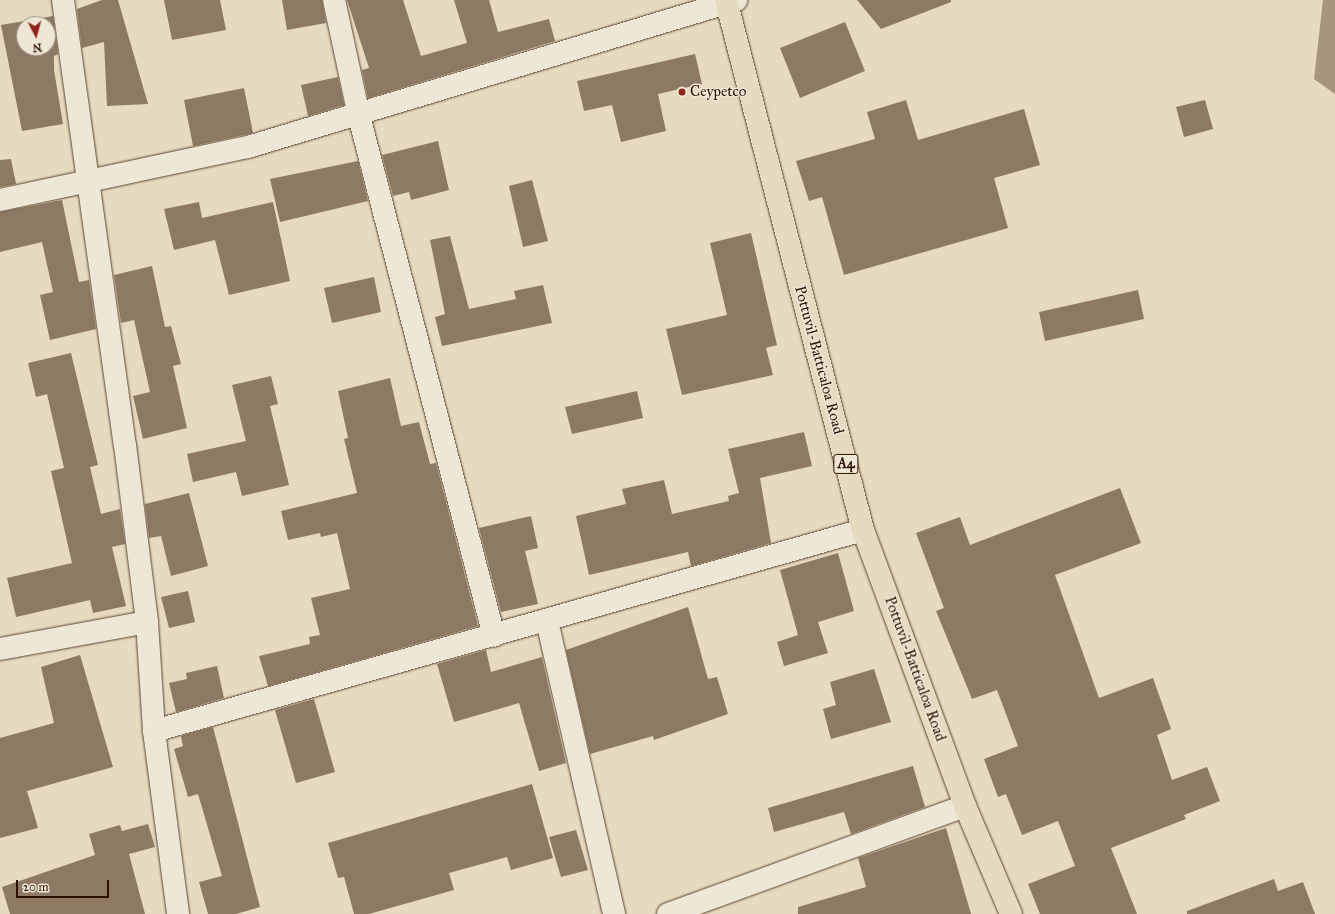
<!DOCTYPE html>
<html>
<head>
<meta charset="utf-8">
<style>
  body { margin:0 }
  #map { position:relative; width:1335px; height:914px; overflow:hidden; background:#e6dac0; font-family:"IM FELL Great Primer",serif }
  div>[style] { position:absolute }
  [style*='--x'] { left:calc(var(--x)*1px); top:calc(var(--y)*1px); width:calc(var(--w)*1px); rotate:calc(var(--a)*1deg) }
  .water>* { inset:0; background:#a7967f }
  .building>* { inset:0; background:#8d7a64 }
  .roads { filter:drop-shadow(0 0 1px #5a4430) drop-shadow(0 0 1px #5a4430) }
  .minor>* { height:22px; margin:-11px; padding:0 11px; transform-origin:11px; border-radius:11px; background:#efe7d6 }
  .highway>* { height:22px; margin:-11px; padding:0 11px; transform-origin:11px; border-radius:11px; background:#e6dac0 }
  .dots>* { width:11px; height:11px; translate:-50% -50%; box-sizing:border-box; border:2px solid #efe7d6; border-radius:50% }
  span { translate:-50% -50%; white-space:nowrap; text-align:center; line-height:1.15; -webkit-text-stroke:3px #efe7d6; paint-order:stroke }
  .shield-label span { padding:1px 3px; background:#efe7d6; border:1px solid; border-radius:3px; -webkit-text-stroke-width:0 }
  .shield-label { font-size:14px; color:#2c1200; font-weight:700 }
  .poi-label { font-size:15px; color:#2c1200 }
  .left { translate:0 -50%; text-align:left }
  .street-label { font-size:15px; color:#2c1200 }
  .north { position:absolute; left:16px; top:16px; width:40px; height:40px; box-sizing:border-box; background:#efe7d6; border:1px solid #a19280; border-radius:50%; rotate:174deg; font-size:11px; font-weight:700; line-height:16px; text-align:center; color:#2c1200 }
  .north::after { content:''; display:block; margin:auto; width:14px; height:18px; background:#8f2418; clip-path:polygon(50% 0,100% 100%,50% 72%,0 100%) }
  .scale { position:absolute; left:16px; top:880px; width:93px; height:18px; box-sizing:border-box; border:2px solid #2c1200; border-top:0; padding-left:5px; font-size:12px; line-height:14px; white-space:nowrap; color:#2c1200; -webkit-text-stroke:3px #efe7d6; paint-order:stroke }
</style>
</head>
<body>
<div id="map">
  <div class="water">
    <i style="clip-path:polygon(1323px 0,1335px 0,1335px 94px,1314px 79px)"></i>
  </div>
  <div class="building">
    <i style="clip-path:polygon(102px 0,118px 0,148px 104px,107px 106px,104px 42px,82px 48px,77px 9px)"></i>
    <i style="clip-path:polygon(164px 0,220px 0,226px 30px,172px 40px)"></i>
    <i style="clip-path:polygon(282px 0,322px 0,326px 23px,287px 30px)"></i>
    <i style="clip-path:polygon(347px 0,403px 0,421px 56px,467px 43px,454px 0,489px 0,498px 32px,549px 19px,555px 41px,368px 98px,362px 70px,369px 68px)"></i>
    <i style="clip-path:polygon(857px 0,951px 0,951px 2px,881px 29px)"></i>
    <i style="clip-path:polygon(evenodd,53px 16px,58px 54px,54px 56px,54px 70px,63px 124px,22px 131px,1px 25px,53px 16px,24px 24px,48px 24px,48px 48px,24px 48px,24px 24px)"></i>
    <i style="clip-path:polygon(845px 22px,865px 71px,800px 98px,780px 48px)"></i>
    <i style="clip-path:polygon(695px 54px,702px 84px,658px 94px,666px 131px,621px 142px,612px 105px,584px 111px,577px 81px)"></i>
    <i style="clip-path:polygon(338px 77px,344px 105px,308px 116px,301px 85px)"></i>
    <i style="clip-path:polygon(244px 88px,253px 133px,193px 146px,184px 100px)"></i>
    <i style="clip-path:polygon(906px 100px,918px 140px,1024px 109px,1040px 165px,994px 178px,1008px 228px,844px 275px,822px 197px,809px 201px,796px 161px,875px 139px,867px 112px)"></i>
    <i style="clip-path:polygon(1205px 100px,1213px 129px,1184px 137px,1176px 107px)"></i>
    <i style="clip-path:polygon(438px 141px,449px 190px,411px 200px,409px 192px,393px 196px,382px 155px)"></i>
    <i style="clip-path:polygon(11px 159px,16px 184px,0 187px,0 160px)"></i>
    <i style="clip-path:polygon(358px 161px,368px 201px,280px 222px,270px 179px)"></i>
    <i style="clip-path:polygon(532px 180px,548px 241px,523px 247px,509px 186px)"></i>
    <i style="clip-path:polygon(62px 200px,79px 282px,89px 280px,96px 329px,50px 340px,40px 295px,53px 292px,42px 242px,0 252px,0 212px)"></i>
    <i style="clip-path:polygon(199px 202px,202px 218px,273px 202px,290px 281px,229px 295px,215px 240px,174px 250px,164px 209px)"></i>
    <i style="clip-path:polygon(751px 233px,777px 345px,766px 348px,773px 375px,682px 395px,666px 329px,727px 315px,710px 243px)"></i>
    <i style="clip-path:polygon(450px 236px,469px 309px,516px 299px,514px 291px,543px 285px,552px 323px,442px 346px,435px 317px,445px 314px,430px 240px)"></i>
    <i style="clip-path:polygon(152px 266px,165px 327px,171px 326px,181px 364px,173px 366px,187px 428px,143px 439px,133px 396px,150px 392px,134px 320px,121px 323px,114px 275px)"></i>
    <i style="clip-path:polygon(374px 277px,381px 312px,332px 323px,324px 288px)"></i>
    <i style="clip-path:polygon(1138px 290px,1144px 319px,1045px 341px,1039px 312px)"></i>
    <i style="clip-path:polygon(71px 353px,98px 465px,90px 467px,101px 514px,120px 509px,125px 544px,112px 547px,126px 606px,93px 613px,90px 600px,16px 617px,7px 578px,72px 563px,51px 471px,64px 468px,47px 394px,36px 397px,28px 363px)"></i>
    <i style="clip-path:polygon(271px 376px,278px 404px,270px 406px,289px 485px,242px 496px,236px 472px,193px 482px,187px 454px,246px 441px,232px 385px)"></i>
    <i style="clip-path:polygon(390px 378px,401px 426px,419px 422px,430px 464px,436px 463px,478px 626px,268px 686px,259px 656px,310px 644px,309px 637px,320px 635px,311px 598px,350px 589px,337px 533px,321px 537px,320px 533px,288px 540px,281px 511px,357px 493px,344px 439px,348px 438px,338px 391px)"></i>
    <i style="clip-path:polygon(637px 391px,643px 418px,572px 434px,565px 407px)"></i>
    <i style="clip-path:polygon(804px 432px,812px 466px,760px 478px,771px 543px,691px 566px,688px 552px,589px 575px,576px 516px,626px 504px,622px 489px,664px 480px,672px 514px,729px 501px,728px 496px,739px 493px,728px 449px)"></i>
    <i style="clip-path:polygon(1120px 488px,1141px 543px,1055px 575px,1099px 698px,1153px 678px,1171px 729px,1157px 735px,1172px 780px,1207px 767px,1220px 801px,1184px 815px,1186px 819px,1111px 848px,1137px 914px,1040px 914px,1028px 884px,1075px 866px,1058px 821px,1022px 835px,1006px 794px,998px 797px,984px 759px,1018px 746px,997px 690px,972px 699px,936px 611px,944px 608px,916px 533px,960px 517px,970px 545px)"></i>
    <i style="clip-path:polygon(189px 493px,208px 566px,171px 576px,161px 536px,149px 538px,145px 504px)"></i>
    <i style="clip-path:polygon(531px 516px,538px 548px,525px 551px,538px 604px,501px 612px,479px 528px)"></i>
    <i style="clip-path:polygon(838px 553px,854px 611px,818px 622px,828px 653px,784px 666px,777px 642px,798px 635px,780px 570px)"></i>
    <i style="clip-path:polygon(188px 591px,195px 622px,169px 628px,161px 597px)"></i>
    <i style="clip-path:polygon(688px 607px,708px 679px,717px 677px,728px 714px,654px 740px,653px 736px,590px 754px,566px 650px)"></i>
    <i style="clip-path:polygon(486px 650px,491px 672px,542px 657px,566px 763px,539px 771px,519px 703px,454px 722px,437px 664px)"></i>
    <i style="clip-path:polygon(80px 655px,113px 767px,27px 791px,38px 828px,0 838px,0 738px,54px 723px,41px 667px)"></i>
    <i style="clip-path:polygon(217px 666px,224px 698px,176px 712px,169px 683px,187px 679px,186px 673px)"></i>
    <i style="clip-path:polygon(874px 669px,891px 722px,831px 739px,823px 709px,836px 705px,830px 682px)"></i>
    <i style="clip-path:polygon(314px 699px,335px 772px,296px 783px,275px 710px)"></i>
    <i style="clip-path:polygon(213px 727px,260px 907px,236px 914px,208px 914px,199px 882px,222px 876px,198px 794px,188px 797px,174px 749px,183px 746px,181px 736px)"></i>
    <i style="clip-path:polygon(913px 766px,925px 807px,851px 834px,844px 812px,774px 832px,768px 808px)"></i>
    <i style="clip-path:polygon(532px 784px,553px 858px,511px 870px,507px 857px,449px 873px,454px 890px,369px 914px,354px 914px,344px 877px,338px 878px,328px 843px)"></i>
    <i style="clip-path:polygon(148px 824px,155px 847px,129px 854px,145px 914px,10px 914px,2px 887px,95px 855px,89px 834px,120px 825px,122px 831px)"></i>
    <i style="clip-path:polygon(946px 828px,971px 914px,798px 914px,798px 907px,866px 887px,858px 858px)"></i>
    <i style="clip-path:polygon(576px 830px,588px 870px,561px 877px,549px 837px)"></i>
    <i style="clip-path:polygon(1274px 879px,1278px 891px,1303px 882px,1315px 914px,1187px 914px,1187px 911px)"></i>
  </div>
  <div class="roads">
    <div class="minor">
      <i style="--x:63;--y:0;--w:449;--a:82.1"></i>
      <i style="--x:125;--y:445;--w:178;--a:82.9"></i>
      <i style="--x:147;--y:622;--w:109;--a:86.3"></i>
      <i style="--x:154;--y:731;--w:185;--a:82.5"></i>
      <i style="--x:334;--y:0;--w:119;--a:77.8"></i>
      <i style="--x:359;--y:116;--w:537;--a:75.45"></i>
      <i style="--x:0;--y:200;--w:254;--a:-12.1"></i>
      <i style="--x:248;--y:147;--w:510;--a:-16.76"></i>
      <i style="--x:547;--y:621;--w:301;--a:77.1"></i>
      <i style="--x:0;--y:649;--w:149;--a:-10.4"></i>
      <i style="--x:154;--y:731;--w:737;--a:-15.83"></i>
      <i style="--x:668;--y:914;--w:316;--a:-20"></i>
    </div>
    <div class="highway">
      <i style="--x:726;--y:0;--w:547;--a:75.51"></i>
      <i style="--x:863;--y:530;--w:294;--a:69.7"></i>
      <i style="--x:965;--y:806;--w:117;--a:66.9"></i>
    </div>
  </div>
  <div class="dots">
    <i style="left:682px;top:92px;background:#8f2418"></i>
  </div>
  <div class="shield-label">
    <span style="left:846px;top:464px">A4</span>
  </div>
  <div class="poi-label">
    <span class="left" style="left:690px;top:92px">Ceypetco</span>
  </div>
  <div class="street-label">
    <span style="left:819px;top:360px;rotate:75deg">Pottuvil-Batticaloa Road</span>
    <span style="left:915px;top:669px;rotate:70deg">Pottuvil-Batticaloa Road</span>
  </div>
  <div class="north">N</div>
  <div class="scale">20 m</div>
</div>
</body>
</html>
